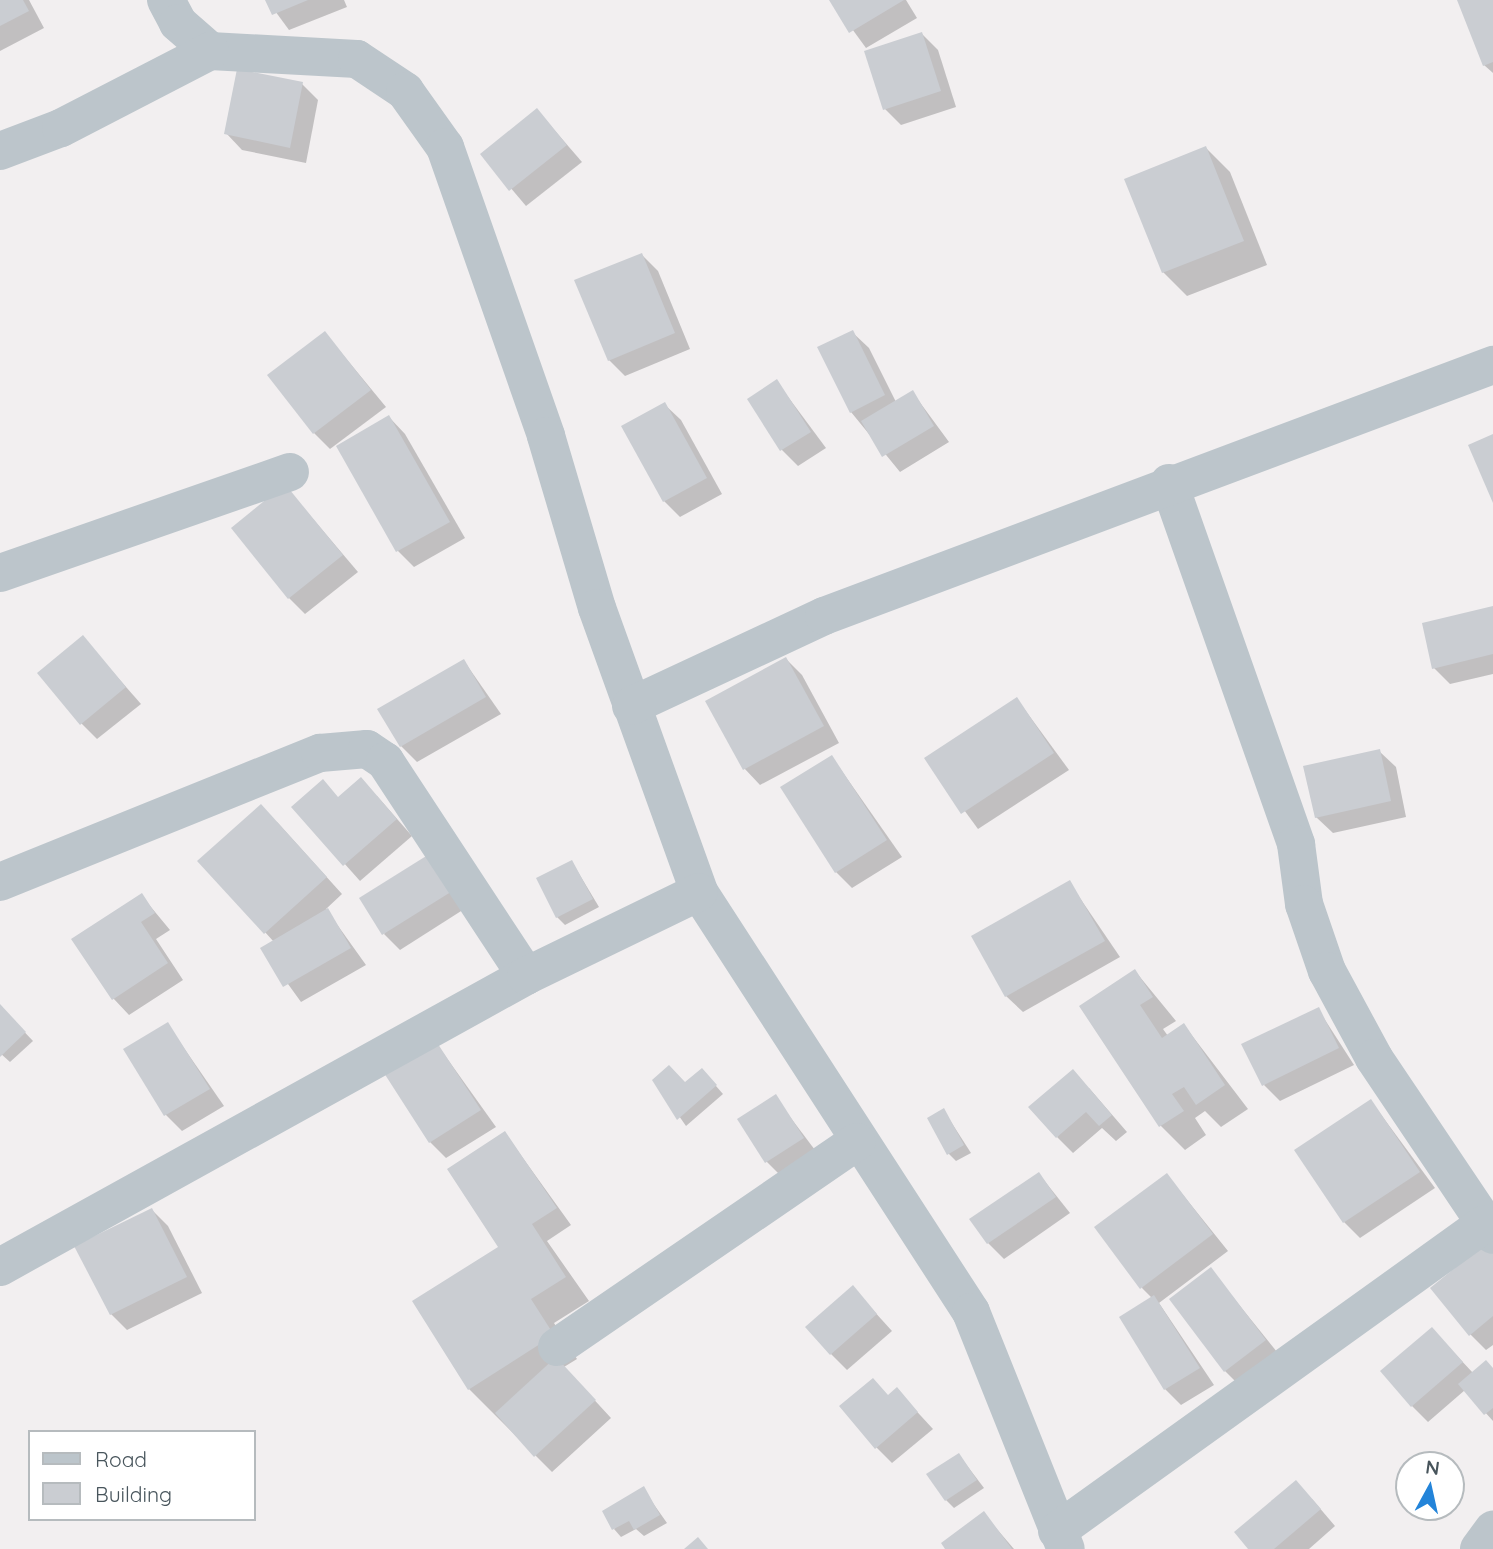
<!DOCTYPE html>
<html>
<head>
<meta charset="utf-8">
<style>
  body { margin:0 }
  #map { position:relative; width:1493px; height:1549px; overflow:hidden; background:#f2eff0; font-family:Quicksand,sans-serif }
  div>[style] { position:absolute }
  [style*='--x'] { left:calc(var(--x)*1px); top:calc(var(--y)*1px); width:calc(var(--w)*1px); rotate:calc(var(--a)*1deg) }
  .shadow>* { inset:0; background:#0003 }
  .building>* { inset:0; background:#cacdd2 }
  .minor>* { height:38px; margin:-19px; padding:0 19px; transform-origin:19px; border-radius:19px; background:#bcc5cb }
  span { translate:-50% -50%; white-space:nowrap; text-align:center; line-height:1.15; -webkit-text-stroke:5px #fff; paint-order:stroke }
  .legend { position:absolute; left:28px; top:1430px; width:228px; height:91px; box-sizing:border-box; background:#fff; border:2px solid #b6bbbe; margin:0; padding:9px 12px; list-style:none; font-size:21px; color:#48555c }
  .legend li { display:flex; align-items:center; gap:14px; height:35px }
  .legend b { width:35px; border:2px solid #b6bbbe }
  .north { position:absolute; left:1395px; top:1451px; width:70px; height:70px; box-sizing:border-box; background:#fff; border:2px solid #b6bbbe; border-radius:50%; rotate:8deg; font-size:19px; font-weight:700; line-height:28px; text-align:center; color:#48555c }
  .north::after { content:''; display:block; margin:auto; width:24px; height:32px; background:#2384d9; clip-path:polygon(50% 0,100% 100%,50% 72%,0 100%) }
</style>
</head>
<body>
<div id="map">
  <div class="shadow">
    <i style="clip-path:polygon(0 0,29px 0,44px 28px,0 51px)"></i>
    <i style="clip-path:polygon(267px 0,344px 0,347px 7px,289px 30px)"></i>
    <i style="clip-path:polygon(831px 0,906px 0,917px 18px,866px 48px)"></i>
    <i style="clip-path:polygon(1459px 0,1493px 0,1493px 73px,1484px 65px)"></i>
    <i style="clip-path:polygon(922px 34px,938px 50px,956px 107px,901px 125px,885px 109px)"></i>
    <i style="clip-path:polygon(302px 84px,318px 100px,306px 163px,242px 150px,226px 133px)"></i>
    <i style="clip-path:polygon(537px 110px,582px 162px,526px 206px,482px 154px)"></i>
    <i style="clip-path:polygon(1206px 148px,1230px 172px,1267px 265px,1187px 296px,1163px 272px)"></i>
    <i style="clip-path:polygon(642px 255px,658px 271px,690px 349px,625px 376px,609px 360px)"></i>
    <i style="clip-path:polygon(852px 332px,869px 348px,896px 402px,913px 393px,949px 442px,900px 472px,851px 412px)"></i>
    <i style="clip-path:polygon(325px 333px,386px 407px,330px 449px,314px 433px)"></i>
    <i style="clip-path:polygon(777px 382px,826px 448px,798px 466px,782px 450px)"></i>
    <i style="clip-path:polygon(664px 404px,681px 420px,722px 494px,680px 517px,664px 501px)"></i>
    <i style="clip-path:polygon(389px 417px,405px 434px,465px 538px,414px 567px,398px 551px)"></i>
    <i style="clip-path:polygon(285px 486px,358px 572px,305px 614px,289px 598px)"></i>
    <i style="clip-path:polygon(1493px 608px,1493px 674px,1450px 684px,1434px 668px)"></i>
    <i style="clip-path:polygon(83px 638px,141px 704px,97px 739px,81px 723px)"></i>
    <i style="clip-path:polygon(786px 659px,802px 675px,839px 743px,760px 785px,744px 768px)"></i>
    <i style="clip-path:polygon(464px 661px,501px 714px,417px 762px,401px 746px)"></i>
    <i style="clip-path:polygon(1017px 699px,1069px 770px,978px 829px,926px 758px)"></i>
    <i style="clip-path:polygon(1379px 751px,1396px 767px,1406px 817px,1333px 833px,1316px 817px)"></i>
    <i style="clip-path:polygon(832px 757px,902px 857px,852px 888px,836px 872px)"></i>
    <i style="clip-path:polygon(377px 796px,412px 836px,360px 881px,294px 807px)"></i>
    <i style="clip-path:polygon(277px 822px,342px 894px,326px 909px,366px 965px,301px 1002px,262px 948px,274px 942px,200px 861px)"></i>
    <i style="clip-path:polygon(431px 855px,469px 906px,400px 950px,384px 934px)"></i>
    <i style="clip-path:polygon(572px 862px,599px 907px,565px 925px,557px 917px)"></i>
    <i style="clip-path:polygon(1069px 882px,1120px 957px,1023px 1012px,1006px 996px)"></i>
    <i style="clip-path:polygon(141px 895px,170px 930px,156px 939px,183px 980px,129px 1015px,113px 998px)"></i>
    <i style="clip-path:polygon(1135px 971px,1176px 1021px,1163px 1029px,1168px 1036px,1184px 1025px,1248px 1109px,1221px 1127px,1205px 1111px,1195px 1118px,1206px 1135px,1185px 1150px,1161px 1126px,1082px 1006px)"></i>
    <i style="clip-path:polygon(0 1006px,33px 1041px,10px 1062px,0 1053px)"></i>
    <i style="clip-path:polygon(1318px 1009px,1354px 1065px,1280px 1101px,1264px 1085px)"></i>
    <i style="clip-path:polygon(168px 1025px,224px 1106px,182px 1131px,166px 1115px)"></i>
    <i style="clip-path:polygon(436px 1043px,496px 1127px,446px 1158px,430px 1142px)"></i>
    <i style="clip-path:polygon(709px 1078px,723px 1094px,686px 1126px,654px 1080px,686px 1084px)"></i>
    <i style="clip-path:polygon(1089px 1088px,1127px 1132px,1116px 1141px,1102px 1128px,1073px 1153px,1057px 1137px)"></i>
    <i style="clip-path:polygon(775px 1097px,818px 1154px,782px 1177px,766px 1161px)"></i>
    <i style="clip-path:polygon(1371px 1101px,1435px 1188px,1360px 1238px,1344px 1222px)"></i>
    <i style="clip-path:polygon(944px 1111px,971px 1153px,956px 1161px,949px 1154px)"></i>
    <i style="clip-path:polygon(505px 1133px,571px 1225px,547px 1241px,589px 1301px,554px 1323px,577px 1359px,564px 1367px,611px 1418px,552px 1472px,469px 1389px,501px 1247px)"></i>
    <i style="clip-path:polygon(1039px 1174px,1070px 1213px,1004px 1259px,988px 1243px)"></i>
    <i style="clip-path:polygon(1167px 1175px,1228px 1251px,1159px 1303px,1214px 1385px,1181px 1405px,1165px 1389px,1152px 1298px,1142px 1288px)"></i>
    <i style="clip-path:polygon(152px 1210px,168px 1226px,202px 1293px,127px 1330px,111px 1314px)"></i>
    <i style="clip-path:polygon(1493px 1253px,1493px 1345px,1486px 1350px,1470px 1334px)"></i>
    <i style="clip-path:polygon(1211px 1270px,1281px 1357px,1241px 1387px,1225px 1371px)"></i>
    <i style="clip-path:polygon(853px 1288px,892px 1331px,847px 1370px,831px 1354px)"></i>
    <i style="clip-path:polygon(1432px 1329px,1473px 1373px,1493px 1369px,1493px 1421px,1465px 1390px,1428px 1422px,1412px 1406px)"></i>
    <i style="clip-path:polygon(897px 1390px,933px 1429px,892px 1463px,876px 1447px)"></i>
    <i style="clip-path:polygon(959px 1455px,984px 1488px,954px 1508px,946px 1500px)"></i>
    <i style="clip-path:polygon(643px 1489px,667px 1523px,644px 1536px,636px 1529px,621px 1537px,614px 1529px)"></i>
    <i style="clip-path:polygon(1312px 1499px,1335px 1526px,1309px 1549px,1251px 1549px)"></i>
    <i style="clip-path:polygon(984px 1514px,1014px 1549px,948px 1549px)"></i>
  </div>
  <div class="building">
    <i style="clip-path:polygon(0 0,23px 0,29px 11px,0 26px)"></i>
    <i style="clip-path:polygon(265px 0,308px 0,272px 15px)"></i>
    <i style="clip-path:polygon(829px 0,904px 0,849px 33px)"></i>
    <i style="clip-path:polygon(1457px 0,1493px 0,1493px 62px,1483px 66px)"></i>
    <i style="clip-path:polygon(922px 32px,941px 91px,883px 110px,864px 51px)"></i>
    <i style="clip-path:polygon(237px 69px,303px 82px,290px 148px,224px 134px)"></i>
    <i style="clip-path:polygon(537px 108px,567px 145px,509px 191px,480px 154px)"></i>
    <i style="clip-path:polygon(1206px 146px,1244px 241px,1162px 273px,1124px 179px)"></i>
    <i style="clip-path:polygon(642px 253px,675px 333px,608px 361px,574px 280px)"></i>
    <i style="clip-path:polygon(853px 330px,885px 395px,850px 413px,817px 347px)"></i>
    <i style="clip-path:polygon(325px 331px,371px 390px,313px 434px,267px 375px)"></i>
    <i style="clip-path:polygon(777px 379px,811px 432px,780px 451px,747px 399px)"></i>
    <i style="clip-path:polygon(913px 390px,934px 426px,882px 457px,861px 421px)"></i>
    <i style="clip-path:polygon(665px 402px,707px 478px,663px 502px,621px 426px)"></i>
    <i style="clip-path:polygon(389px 415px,450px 522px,396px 552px,336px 446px)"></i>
    <i style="clip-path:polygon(1493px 434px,1493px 503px,1468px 445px)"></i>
    <i style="clip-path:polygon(285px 484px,343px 555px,288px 599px,231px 528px)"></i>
    <i style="clip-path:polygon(1493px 606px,1493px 654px,1432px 669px,1422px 623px)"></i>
    <i style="clip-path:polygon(83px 635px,126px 687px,80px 725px,37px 673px)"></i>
    <i style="clip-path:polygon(786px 657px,824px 726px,743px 770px,705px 701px)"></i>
    <i style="clip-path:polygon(464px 659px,486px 697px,400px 747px,377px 709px)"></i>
    <i style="clip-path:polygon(1017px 697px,1054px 753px,961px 814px,924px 758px)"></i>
    <i style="clip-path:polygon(1380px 749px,1391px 801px,1315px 818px,1303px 766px)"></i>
    <i style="clip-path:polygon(832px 755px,887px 840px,835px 873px,780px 787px)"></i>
    <i style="clip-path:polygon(361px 777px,397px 819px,343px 866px,291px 807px,323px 779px,338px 797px)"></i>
    <i style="clip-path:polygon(261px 804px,327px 877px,264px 934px,197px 861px)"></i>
    <i style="clip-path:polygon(431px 853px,454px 890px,382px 935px,359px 898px)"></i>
    <i style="clip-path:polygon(572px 860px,593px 899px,556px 918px,536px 878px)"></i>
    <i style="clip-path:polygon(1070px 880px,1105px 941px,1005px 997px,971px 936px)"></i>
    <i style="clip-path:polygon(142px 893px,155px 913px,141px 922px,168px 963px,112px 1000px,71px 939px)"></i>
    <i style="clip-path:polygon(328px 908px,351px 948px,283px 987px,260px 948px)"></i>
    <i style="clip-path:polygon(1135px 969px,1153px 997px,1140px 1005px,1162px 1038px,1184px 1023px,1225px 1085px,1196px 1105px,1184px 1087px,1172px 1094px,1184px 1111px,1159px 1127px,1079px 1006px)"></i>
    <i style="clip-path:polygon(0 1004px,26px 1032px,0 1057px)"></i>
    <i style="clip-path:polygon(1319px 1007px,1339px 1048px,1262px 1086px,1241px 1044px)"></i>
    <i style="clip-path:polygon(168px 1022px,210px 1089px,164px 1116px,123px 1049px)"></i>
    <i style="clip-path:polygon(436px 1041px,481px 1110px,429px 1143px,384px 1073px)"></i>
    <i style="clip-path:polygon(669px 1065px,685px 1082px,702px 1068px,717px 1085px,677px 1120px,652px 1080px)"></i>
    <i style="clip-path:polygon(1073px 1069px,1112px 1115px,1099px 1126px,1086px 1112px,1056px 1138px,1028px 1107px)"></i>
    <i style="clip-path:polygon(776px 1094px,804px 1138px,765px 1163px,737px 1119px)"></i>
    <i style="clip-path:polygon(1371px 1099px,1420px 1172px,1343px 1223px,1294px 1150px)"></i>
    <i style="clip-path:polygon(944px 1108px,964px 1145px,947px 1155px,927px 1118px)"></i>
    <i style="clip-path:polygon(505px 1131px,557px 1208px,532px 1224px,566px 1277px,531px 1299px,554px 1335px,468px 1390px,412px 1301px,498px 1247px,447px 1169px)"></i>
    <i style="clip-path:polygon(1039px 1172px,1056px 1197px,987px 1244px,969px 1219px)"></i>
    <i style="clip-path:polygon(1167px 1173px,1213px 1234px,1140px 1289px,1094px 1227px)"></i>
    <i style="clip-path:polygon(152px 1208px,187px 1277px,110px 1315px,74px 1246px)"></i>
    <i style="clip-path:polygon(1486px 1243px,1493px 1252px,1493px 1316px,1469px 1336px,1430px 1288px)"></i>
    <i style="clip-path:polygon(1211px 1267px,1266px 1340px,1224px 1372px,1169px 1299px)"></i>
    <i style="clip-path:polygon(853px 1285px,877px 1314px,830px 1355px,805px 1327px)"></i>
    <i style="clip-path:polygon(1154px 1295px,1200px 1368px,1164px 1390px,1119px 1317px)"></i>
    <i style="clip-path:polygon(1432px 1327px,1463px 1362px,1411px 1407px,1380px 1371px)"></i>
    <i style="clip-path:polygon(556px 1357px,596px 1400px,534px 1457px,495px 1413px)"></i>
    <i style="clip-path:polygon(1486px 1360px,1493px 1368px,1493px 1408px,1484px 1415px,1458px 1384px)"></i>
    <i style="clip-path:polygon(873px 1378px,888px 1395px,897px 1387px,918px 1412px,875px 1449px,839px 1406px)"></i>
    <i style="clip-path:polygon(959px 1453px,977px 1480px,945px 1501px,926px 1474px)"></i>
    <i style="clip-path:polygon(1296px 1480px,1321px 1509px,1274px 1549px,1248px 1549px,1234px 1532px)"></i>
    <i style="clip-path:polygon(644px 1486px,660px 1515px,634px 1530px,629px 1521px,612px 1530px,602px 1511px)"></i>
    <i style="clip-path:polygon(984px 1511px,1012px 1549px,945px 1549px,941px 1543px)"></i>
    <i style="clip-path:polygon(698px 1537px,708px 1549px,684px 1549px)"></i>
  </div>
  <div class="minor">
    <i style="--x:166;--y:0;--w:26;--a:62"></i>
    <i style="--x:178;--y:23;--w:43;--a:41.2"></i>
    <i style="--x:210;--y:51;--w:147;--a:3.1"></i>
    <i style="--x:357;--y:59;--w:58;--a:33.7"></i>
    <i style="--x:405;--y:91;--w:69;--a:54.5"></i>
    <i style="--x:445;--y:147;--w:306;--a:70.7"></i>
    <i style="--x:546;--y:436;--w:179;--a:73.5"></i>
    <i style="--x:597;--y:608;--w:302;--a:70.2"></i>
    <i style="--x:699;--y:892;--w:500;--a:57.07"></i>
    <i style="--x:971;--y:1312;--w:255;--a:68.2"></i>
    <i style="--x:0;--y:151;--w:65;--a:-20.7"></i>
    <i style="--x:61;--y:128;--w:168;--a:-27.3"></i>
    <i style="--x:1169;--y:483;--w:383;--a:70.6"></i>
    <i style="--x:1296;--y:844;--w:61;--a:82.4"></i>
    <i style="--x:1304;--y:904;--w:71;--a:71.1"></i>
    <i style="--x:1327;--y:971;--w:99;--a:61.6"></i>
    <i style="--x:1374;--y:1058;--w:213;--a:56.1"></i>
    <i style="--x:0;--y:573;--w:307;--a:-19.2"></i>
    <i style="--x:631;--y:706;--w:213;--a:-25"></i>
    <i style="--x:824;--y:616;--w:715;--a:-20.57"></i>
    <i style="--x:0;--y:882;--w:345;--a:-22"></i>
    <i style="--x:320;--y:753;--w:47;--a:-4.9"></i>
    <i style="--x:367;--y:749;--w:22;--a:34"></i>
    <i style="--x:385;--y:761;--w:257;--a:56.7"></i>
    <i style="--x:0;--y:1267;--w:601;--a:-28.95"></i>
    <i style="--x:526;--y:976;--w:192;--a:-25.9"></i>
    <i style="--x:557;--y:1347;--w:363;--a:-34.4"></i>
    <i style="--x:1057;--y:1531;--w:525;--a:-35.69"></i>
    <i style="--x:1479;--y:1549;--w:24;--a:-54"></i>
  </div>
  <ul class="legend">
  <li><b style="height:9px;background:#bcc5cb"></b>Road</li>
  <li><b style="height:19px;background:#cacdd2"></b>Building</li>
  </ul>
  <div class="north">N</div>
</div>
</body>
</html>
